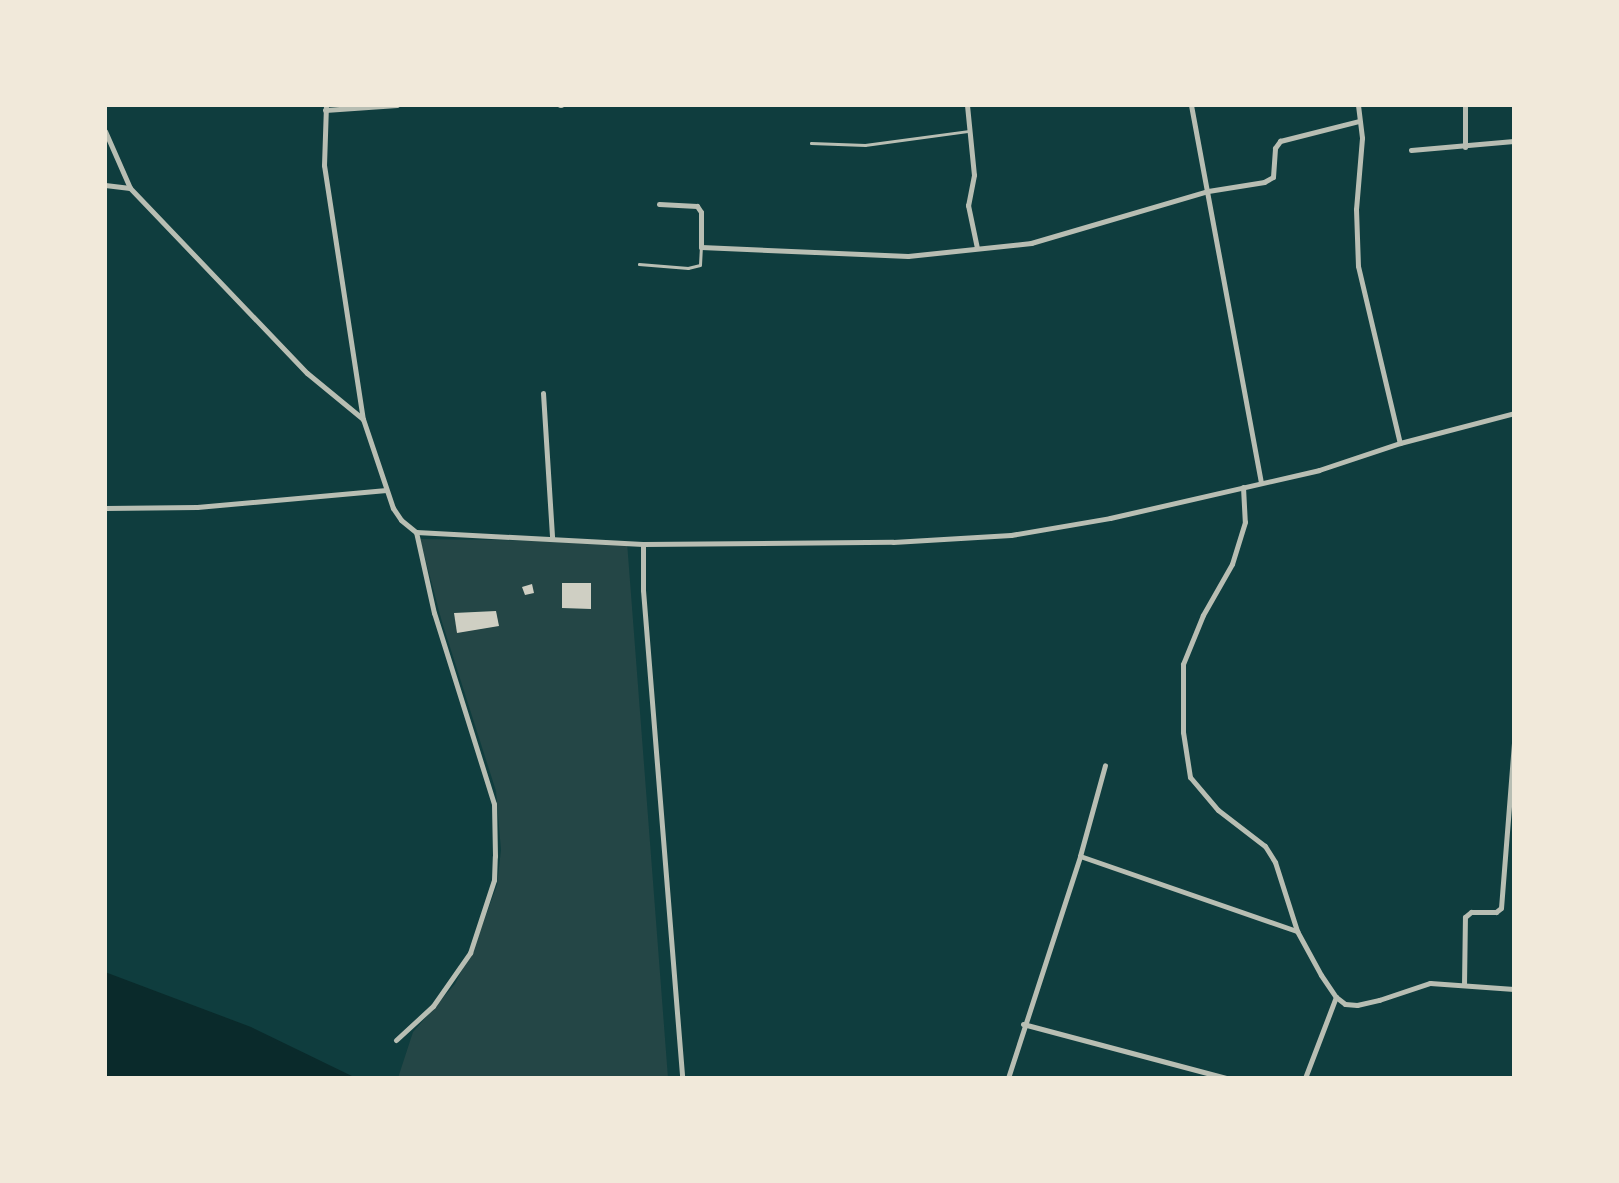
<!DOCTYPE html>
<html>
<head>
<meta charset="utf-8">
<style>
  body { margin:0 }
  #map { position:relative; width:1619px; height:1183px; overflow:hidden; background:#0f3d3e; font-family:"Nunito Sans",sans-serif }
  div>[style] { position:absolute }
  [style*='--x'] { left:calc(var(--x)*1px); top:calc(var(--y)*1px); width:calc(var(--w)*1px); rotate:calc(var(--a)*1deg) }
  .green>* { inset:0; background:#244646 }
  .water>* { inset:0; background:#0a2a2b }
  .building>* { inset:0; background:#cfcfc3 }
  .service>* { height:2.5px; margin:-1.25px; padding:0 1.25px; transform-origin:1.25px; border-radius:1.25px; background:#b8beb3 }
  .minor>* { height:5px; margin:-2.5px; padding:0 2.5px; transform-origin:2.5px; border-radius:2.5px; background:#b8beb3 }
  span { translate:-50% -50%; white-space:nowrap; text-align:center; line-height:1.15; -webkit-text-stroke:7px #f1e9da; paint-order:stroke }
  .frame { position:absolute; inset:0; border:107px solid #f1e9da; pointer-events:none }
</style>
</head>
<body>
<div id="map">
  <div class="green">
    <i style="clip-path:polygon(420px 539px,627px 542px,668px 1078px,398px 1078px,413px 1032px,455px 984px,478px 937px,497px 885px,501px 850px,496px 791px,442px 622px)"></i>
  </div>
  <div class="water">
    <i style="clip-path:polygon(105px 972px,251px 1027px,356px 1078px,105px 1078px)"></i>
  </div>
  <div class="building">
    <i style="clip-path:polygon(562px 583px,591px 583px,591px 609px,562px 608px)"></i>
    <i style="clip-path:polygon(532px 584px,534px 593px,525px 595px,522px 587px)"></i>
    <i style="clip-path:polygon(496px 611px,499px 626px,457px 633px,454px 613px)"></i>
  </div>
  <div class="service">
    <i style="--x:811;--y:143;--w:54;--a:2.1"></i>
    <i style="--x:865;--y:145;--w:105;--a:-7.7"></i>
    <i style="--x:639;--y:264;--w:49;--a:4.7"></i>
    <i style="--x:688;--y:268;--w:12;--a:-14"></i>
    <i style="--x:700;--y:265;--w:18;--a:-87"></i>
  </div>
  <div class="minor">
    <i style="--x:326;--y:105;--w:60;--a:91.9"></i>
    <i style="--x:324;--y:165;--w:257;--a:81.3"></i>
    <i style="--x:363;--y:419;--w:94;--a:71.4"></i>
    <i style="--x:393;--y:508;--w:14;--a:56"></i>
    <i style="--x:401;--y:520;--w:19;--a:39"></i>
    <i style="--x:416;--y:532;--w:227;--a:3"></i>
    <i style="--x:643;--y:544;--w:250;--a:-0.5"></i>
    <i style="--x:893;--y:542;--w:118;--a:-3.4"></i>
    <i style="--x:1011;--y:535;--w:100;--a:-9.7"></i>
    <i style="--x:1110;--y:518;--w:214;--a:-12.9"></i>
    <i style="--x:1319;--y:470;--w:85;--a:-18.4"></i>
    <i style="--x:1400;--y:443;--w:118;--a:-14.7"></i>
    <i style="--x:560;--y:105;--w:1;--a:0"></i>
    <i style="--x:967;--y:105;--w:70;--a:84.3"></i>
    <i style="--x:974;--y:175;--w:31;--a:101"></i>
    <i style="--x:968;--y:205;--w:44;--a:78.2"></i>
    <i style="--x:1191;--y:105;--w:383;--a:79.5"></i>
    <i style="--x:1358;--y:105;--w:33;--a:83"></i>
    <i style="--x:1362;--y:138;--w:71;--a:94.8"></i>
    <i style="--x:1356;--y:209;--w:57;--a:88"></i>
    <i style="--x:1358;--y:266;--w:182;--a:76.7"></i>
    <i style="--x:1465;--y:105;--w:42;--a:90"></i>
    <i style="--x:325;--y:110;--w:72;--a:-4"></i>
    <i style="--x:105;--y:131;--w:62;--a:66.3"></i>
    <i style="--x:1411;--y:150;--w:103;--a:-5"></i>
    <i style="--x:105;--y:185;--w:25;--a:7"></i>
    <i style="--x:130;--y:188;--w:256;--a:46.3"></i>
    <i style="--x:307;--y:373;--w:72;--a:39.4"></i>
    <i style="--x:659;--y:204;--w:38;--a:3"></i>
    <i style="--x:697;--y:206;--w:7;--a:56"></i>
    <i style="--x:701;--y:212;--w:35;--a:90"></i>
    <i style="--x:701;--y:247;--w:207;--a:2.5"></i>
    <i style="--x:908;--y:256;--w:124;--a:-6"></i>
    <i style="--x:1031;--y:243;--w:184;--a:-16.4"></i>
    <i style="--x:1208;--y:191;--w:57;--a:-9.1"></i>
    <i style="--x:1264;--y:182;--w:10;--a:-29"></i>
    <i style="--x:1273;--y:177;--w:29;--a:-86"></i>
    <i style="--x:1275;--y:148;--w:9;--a:-54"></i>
    <i style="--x:1280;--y:141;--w:81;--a:-14.2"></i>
    <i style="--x:543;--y:393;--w:145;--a:86.4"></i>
    <i style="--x:1243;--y:487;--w:35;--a:87"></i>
    <i style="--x:1245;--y:522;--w:44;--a:107.2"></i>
    <i style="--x:1232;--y:564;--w:59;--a:119.6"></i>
    <i style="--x:1203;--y:615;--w:53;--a:112.2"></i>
    <i style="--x:1183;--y:664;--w:68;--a:90"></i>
    <i style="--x:1183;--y:732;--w:46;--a:81.2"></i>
    <i style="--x:1190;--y:777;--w:43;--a:49.7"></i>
    <i style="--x:1218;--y:810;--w:59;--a:37.5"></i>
    <i style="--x:1265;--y:846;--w:19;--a:58"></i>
    <i style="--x:1275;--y:862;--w:72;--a:72.3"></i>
    <i style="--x:1297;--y:931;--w:50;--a:61.4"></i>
    <i style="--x:1321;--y:975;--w:27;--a:56"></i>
    <i style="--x:1336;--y:997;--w:11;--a:38"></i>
    <i style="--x:1345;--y:1004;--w:12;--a:5"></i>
    <i style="--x:1357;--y:1005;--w:23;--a:-13"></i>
    <i style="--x:1379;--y:1000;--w:54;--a:-18.4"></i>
    <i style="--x:1430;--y:983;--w:84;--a:4.1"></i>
    <i style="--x:105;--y:508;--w:92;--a:-0.6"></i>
    <i style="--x:197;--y:507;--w:190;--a:-5.1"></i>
    <i style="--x:643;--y:544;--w:46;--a:90"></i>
    <i style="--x:643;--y:590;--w:490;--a:85.4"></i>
    <i style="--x:1080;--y:856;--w:230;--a:19.1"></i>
    <i style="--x:1464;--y:985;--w:68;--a:-89.2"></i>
    <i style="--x:1465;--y:917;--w:8;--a:-40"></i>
    <i style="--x:1471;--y:912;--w:25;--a:0"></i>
    <i style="--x:1496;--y:912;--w:6;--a:-39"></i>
    <i style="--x:1501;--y:908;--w:167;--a:-85.5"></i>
    <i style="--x:1023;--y:1024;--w:210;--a:14.9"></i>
    <i style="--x:396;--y:1040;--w:50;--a:-42.6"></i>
    <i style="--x:433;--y:1006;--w:65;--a:-55.1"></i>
    <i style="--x:470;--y:953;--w:77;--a:-71.8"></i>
    <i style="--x:494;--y:880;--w:24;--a:-88"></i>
    <i style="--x:495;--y:856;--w:52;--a:-91.1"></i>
    <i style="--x:494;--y:804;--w:200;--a:-107.4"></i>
    <i style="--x:434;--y:613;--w:83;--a:-102.5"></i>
    <i style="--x:1008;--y:1078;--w:233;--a:-72"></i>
    <i style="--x:1080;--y:856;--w:94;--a:-74.6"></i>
    <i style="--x:1305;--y:1078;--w:87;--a:-69.1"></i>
  </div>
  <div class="frame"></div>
</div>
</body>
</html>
